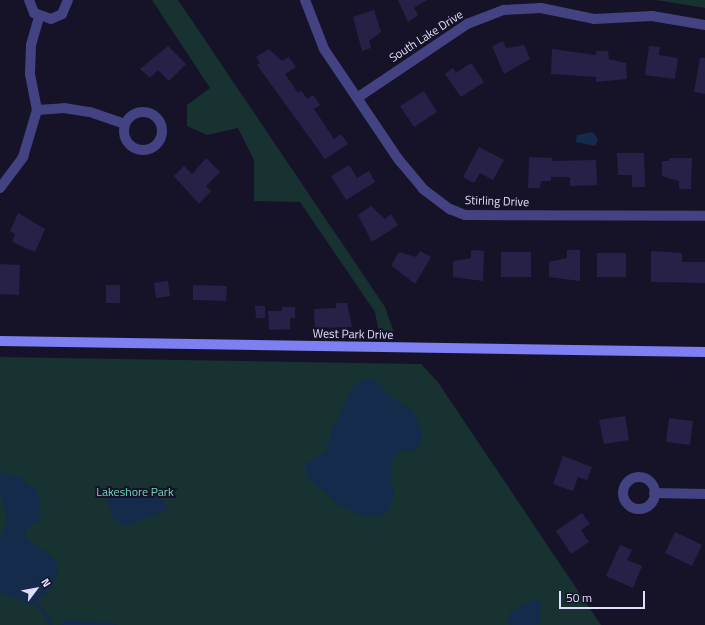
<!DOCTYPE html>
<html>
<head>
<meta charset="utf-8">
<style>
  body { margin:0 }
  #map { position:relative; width:705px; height:625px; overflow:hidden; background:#161329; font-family:"Titillium Web",sans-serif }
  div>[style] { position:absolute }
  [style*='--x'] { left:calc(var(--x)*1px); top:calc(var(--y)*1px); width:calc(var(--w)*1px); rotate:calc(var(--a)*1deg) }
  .green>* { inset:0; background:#173230 }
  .water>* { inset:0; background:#142b4c }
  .stream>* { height:3.5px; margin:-1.75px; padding:0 1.75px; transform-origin:1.75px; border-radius:1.75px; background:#142b4c }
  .building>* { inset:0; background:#272148 }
  .street>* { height:10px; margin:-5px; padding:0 5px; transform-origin:5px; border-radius:5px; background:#434383 }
  .street>.ring { margin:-5px; padding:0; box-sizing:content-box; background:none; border:10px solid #434383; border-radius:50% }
  .secondary>* { height:10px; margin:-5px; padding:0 5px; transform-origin:5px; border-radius:5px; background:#7e7ff3 }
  span { translate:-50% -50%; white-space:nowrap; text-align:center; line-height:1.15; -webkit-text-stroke:4px #161329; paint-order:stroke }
  .street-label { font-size:12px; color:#e0defc }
  .park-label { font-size:12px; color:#6fd7b9 }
  .north { position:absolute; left:16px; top:569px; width:40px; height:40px; -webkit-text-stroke:3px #161329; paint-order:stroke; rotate:58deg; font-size:11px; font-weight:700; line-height:16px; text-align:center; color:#e0defc }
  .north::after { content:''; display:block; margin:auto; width:14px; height:18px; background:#e0defc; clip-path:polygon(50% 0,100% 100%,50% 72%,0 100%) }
  .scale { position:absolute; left:559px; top:591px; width:86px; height:18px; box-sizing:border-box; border:2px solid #e0defc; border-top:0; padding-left:5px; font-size:12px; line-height:14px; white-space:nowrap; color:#e0defc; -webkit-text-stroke:3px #161329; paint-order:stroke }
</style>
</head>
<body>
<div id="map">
  <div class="green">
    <i style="clip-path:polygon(152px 0,178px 0,385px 307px,394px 333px,379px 333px,375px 312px,300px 202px,254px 201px,254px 160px,238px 128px,207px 135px,187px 126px,187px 105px,210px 88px)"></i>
    <i style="clip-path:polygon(656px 0,705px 0,705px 8px)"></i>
    <i style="clip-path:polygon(0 357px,421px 364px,437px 381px,601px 625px,0 625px)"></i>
  </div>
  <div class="water">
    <i style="clip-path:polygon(593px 132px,598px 140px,595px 146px,576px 142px,577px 135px)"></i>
    <i style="clip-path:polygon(364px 379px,378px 381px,387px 394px,414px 412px,422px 434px,418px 449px,412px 452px,405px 449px,393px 457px,390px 478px,394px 492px,390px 509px,381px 516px,362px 516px,337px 504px,306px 475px,306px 464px,327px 450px,330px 435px,353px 386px)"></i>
    <i style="clip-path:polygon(4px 472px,21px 478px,38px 493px,41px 519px,26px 528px,24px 536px,56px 560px,58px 574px,48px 592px,30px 605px,0 592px,0 537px,8px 521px,0 491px,0 474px)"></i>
    <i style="clip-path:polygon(136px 488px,163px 500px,168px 510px,126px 526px,114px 520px,106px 498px,109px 491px)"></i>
    <i style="clip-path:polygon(535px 598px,541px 605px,540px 622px,535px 625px,511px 625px,507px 618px,510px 613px)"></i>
    <i style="clip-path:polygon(66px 620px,106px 622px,118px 625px,60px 625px)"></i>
  </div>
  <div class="stream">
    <i style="--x:34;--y:598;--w:32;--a:56"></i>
  </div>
  <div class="building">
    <i style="clip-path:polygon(398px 0,427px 0,414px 8px,418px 15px,408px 22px)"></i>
    <i style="clip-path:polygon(374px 10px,381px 32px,369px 41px,371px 48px,362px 51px,353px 17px)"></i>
    <i style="clip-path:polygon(503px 41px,506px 48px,524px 45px,530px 59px,504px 74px,492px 46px)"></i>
    <i style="clip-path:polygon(168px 46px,186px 64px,169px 81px,158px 70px,150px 78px,140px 69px)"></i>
    <i style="clip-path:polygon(649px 46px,660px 47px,659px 55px,678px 58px,675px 79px,645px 75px)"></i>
    <i style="clip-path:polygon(269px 49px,282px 61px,289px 57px,296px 67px,285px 74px,298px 93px,301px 90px,307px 99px,313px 95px,320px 105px,314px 109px,334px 139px,341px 134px,348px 144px,325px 159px,257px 65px,260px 63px,256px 57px)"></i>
    <i style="clip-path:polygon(552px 49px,596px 55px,596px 51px,608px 51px,609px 59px,626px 63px,627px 79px,596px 82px,596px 77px,551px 74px)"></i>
    <i style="clip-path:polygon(700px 58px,705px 58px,705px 94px,694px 92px)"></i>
    <i style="clip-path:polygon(471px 63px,484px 82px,461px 97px,445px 74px,453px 68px,456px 73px)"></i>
    <i style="clip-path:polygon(424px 91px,437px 112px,414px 127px,400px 106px)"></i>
    <i style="clip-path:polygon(479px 147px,504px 160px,493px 180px,480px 173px,474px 183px,463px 177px)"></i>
    <i style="clip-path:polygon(617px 153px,644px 153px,645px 187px,632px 187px,632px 175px,618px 175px)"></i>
    <i style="clip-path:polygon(529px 157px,552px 158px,552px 161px,596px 160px,597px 185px,570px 186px,570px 177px,551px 177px,551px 181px,541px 181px,540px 188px,528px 188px)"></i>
    <i style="clip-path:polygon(206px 158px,220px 172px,206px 186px,211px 191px,199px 204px,174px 176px,184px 166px,192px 174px)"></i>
    <i style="clip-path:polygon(669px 158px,692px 158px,691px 189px,679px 189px,679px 181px,662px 176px,662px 161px,669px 161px)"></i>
    <i style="clip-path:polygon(349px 165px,357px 178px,369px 171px,375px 182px,346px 200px,331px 176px)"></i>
    <i style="clip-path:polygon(371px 206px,385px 219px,391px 214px,398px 225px,372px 242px,358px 215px)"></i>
    <i style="clip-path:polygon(18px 213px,45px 229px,35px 252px,12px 242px,15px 234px,10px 231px)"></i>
    <i style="clip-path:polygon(471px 250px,484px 251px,483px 281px,453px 277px,453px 261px,471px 258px)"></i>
    <i style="clip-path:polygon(567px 250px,580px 250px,580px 281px,549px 277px,549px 262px,567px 258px)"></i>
    <i style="clip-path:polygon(420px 251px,431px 257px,415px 284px,391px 265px,399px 252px,416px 257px)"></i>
    <i style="clip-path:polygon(651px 251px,682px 253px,682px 262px,705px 262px,705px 283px,651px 282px)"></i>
    <i style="clip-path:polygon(501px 252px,531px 252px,531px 277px,501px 277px)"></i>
    <i style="clip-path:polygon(597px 253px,626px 253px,626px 277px,597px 277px)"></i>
    <i style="clip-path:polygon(0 264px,20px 265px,19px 295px,0 294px)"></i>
    <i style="clip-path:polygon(168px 281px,170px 296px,156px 298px,154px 283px)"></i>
    <i style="clip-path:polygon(106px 285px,120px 285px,120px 303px,106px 303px)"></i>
    <i style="clip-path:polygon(193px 285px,227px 286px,226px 301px,193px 300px)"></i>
    <i style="clip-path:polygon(336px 303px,347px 303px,352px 327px,315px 328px,314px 309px,336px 308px)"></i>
    <i style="clip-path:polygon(255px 306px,265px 306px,265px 318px,256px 318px)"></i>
    <i style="clip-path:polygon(282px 307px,295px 307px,295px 318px,290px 318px,290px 329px,269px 330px,268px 311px,282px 311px)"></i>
    <i style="clip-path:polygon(625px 416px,629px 440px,604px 444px,599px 420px)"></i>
    <i style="clip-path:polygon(669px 418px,693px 421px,690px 445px,666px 442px)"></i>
    <i style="clip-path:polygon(563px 456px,592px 467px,587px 480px,578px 477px,573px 491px,553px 484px)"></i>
    <i style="clip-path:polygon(582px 513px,590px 524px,581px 530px,589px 542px,571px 554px,556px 531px)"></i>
    <i style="clip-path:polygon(675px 532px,702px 545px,692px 566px,665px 553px)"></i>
    <i style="clip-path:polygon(620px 545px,632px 550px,627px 560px,642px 566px,633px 588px,606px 576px)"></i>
  </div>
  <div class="street">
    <i style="--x:29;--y:0;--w:14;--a:69"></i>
    <i style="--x:34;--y:13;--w:18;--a:19"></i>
    <i style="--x:51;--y:19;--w:12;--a:-24"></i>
    <i style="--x:62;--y:14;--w:15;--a:-67"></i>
    <i style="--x:305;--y:0;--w:53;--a:68.8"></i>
    <i style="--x:324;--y:49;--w:134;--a:56"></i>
    <i style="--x:399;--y:160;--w:38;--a:50"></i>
    <i style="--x:423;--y:189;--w:34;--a:37"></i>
    <i style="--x:450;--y:209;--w:16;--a:22"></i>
    <i style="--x:465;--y:215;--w:240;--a:0.2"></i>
    <i style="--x:357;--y:98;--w:133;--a:-33.9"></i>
    <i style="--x:467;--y:24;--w:40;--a:-21"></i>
    <i style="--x:504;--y:10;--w:37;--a:-3"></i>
    <i style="--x:541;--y:8;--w:54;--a:11.7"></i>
    <i style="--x:594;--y:19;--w:58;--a:-3"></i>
    <i style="--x:652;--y:16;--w:54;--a:9.6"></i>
    <i style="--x:37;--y:110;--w:27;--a:-4"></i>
    <i style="--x:64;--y:108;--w:26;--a:9"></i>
    <i style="--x:90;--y:112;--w:37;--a:19"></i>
    <i class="ring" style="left:124px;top:112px;width:28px;height:28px"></i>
    <i style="--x:0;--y:188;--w:39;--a:-53"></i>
    <i style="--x:23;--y:157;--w:49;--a:-73.4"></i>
    <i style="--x:37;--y:110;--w:37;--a:-101"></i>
    <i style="--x:30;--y:74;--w:29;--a:-88"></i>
    <i style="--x:31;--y:45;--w:29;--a:-74"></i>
    <i class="ring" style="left:623px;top:477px;width:22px;height:22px"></i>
    <i style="--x:654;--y:493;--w:51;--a:1.1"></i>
  </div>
  <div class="secondary">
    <i style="--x:0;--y:341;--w:705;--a:0.89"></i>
  </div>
  <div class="street-label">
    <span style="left:426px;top:36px;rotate:-33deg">South Lake Drive</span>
    <span style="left:497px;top:201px;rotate:2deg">Stirling Drive</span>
    <span style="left:353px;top:334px;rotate:1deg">West Park Drive</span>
  </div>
  <div class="park-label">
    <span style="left:135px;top:492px">Lakeshore Park</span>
  </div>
  <div class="north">N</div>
  <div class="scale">50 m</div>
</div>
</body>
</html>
